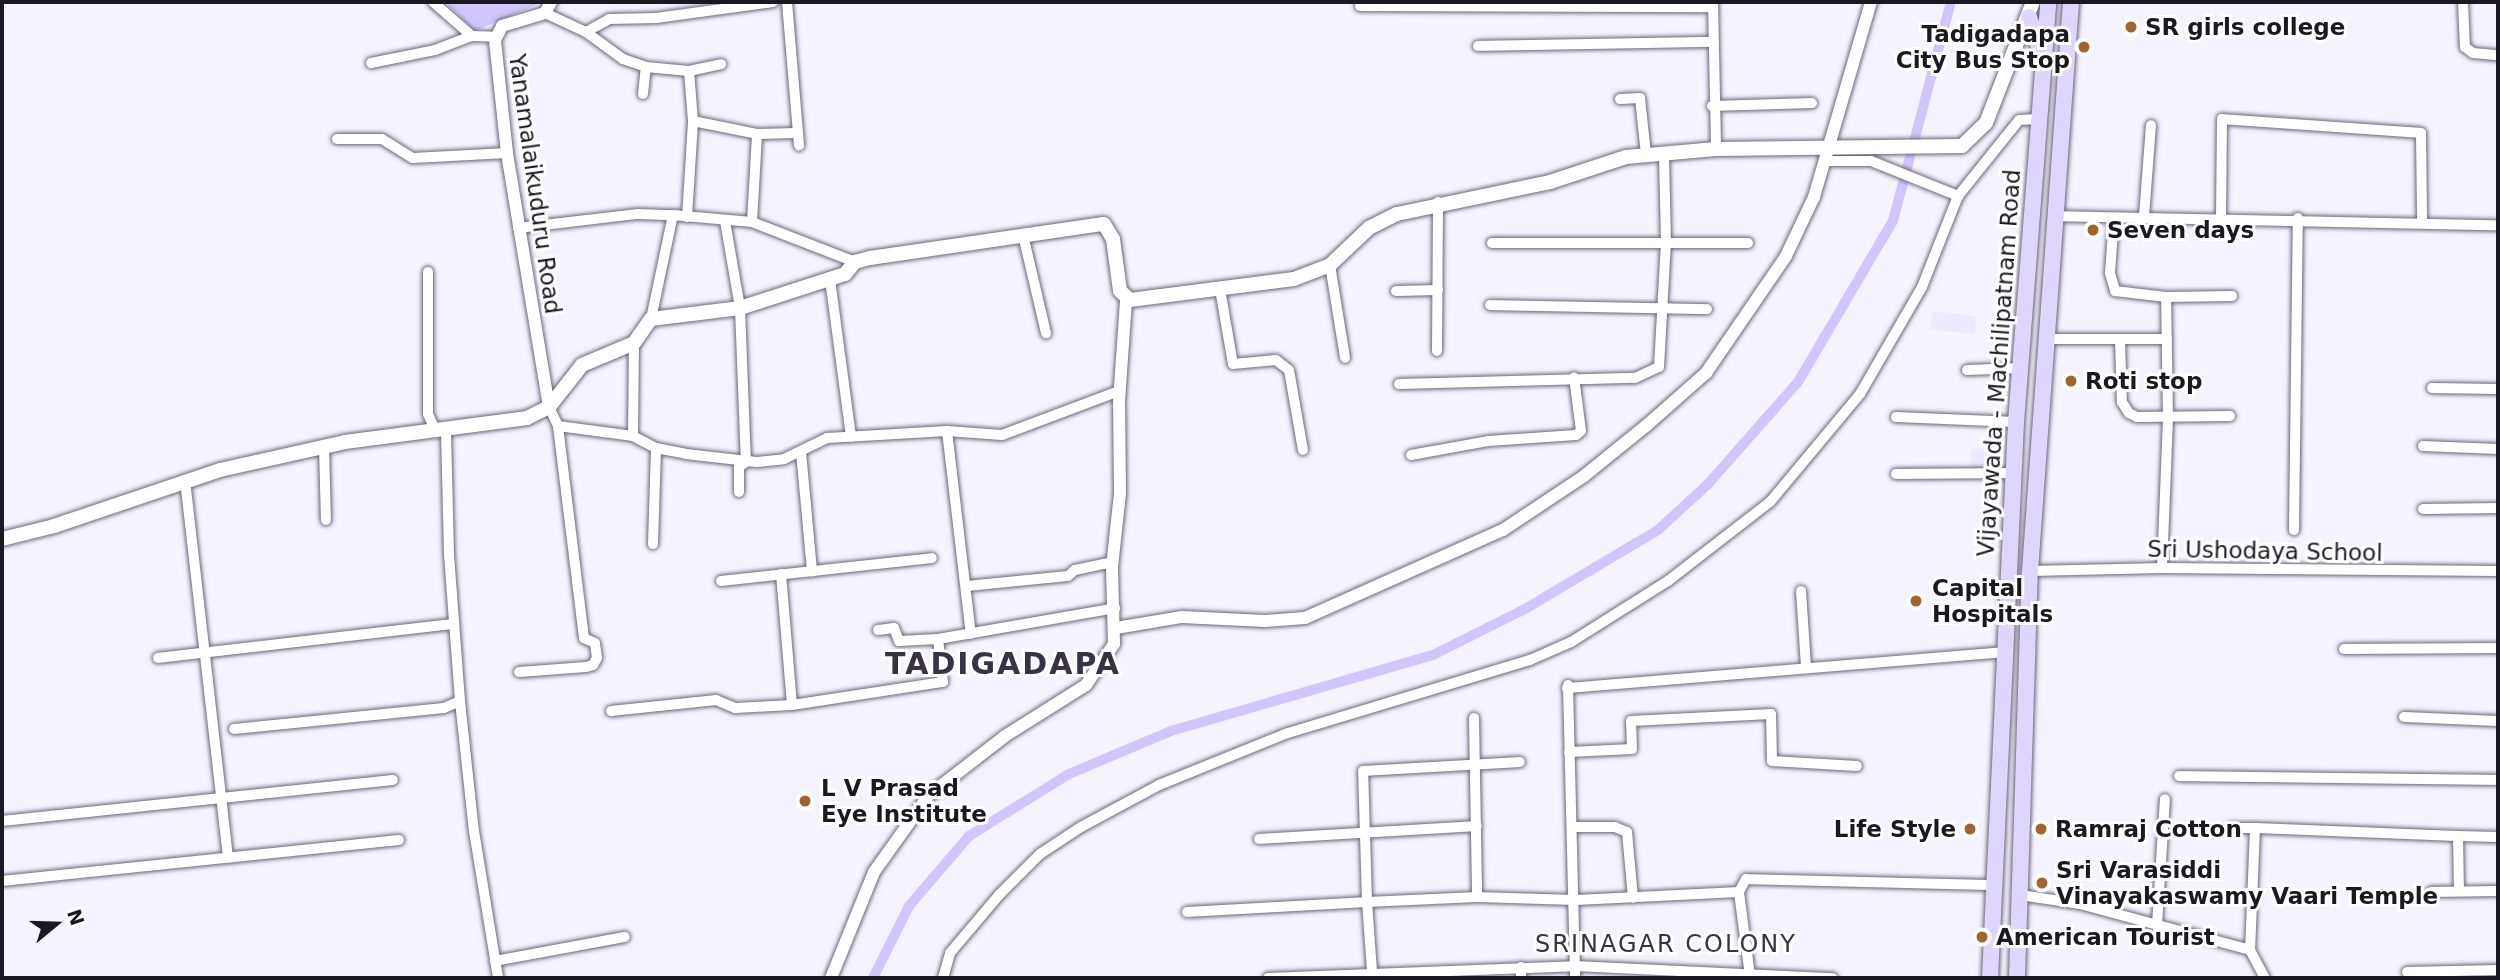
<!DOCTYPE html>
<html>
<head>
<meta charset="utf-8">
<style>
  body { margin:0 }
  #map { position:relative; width:2500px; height:980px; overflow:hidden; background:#f5f4fe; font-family:"DejaVu Sans",sans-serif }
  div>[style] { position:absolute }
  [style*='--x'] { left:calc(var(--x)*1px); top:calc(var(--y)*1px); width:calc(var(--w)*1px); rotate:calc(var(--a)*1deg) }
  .built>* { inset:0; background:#edeafd }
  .water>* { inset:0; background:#d1c6fb }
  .canal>* { height:10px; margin:-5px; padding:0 5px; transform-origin:5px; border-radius:5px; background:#d1c6fb }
  .roads { filter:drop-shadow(0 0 2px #6a667b) drop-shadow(0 0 2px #6a667b) }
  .minor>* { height:10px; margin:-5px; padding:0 5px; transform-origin:5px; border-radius:5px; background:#fff }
  .tertiary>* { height:12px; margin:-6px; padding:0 6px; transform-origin:6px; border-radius:6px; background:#fff }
  .secondary>* { height:14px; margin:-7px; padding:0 7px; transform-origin:7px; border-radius:7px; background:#fff }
  .trunk>* { height:16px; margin:-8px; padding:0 8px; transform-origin:8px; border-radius:8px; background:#ded6fc }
  .dots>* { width:19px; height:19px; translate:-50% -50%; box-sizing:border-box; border:4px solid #fff; border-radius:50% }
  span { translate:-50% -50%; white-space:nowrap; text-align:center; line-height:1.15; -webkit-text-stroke:6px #fff; paint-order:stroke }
  .poi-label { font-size:23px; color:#1a1921; font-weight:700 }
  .left { translate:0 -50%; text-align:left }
  .right { translate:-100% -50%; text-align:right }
  .street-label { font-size:23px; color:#1a1921 }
  .neighbourhood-label { font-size:24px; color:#373245; letter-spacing:2px }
  .district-label { font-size:30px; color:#373245; font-weight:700; letter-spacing:2px }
  .frame { position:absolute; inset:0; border:4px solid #1a1921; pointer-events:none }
  .north { position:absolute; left:21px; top:889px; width:70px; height:70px; -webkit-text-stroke:5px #fff; paint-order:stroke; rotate:71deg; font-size:19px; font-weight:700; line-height:28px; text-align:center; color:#1a1921 }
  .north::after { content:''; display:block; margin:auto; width:24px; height:32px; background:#1a1921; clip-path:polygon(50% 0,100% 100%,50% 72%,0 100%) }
</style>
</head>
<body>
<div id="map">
  <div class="built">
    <i style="clip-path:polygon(1932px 311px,1976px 316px,1975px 334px,1930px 329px)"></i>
    <i style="clip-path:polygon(1992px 448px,1993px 469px,1971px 470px,1971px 449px)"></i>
  </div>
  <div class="water">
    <i style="clip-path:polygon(445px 2px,540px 2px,540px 3px,475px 31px)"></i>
  </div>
  <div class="canal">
    <i style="--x:873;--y:978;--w:80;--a:-63.4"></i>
    <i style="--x:909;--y:906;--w:92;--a:-49.4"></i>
    <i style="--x:969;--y:836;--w:118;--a:-31.8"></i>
    <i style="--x:1069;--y:774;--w:111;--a:-22.9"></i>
    <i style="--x:1171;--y:731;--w:273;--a:-16.2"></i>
    <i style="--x:1433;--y:655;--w:103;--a:-26.6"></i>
    <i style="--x:1525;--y:609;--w:155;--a:-30.7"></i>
    <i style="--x:1658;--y:530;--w:68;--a:-42.6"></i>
    <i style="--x:1708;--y:484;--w:136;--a:-48.6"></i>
    <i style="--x:1798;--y:382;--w:187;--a:-59.5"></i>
    <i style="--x:1893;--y:221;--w:227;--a:-75.2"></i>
  </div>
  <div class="roads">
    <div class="minor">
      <i style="--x:433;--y:2;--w:52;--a:41.1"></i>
      <i style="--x:472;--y:36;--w:24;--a:2"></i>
      <i style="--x:787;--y:2;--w:144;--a:85.2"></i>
      <i style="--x:1713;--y:2;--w:147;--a:88.8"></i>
      <i style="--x:2463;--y:2;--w:45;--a:87.5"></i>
      <i style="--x:2465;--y:47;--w:10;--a:37"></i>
      <i style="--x:2473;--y:53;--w:25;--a:5"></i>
      <i style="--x:1360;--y:6;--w:353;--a:0.2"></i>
      <i style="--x:545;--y:13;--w:45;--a:24.9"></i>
      <i style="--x:586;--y:32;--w:46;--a:36.1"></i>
      <i style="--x:623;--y:59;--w:24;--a:19"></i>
      <i style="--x:646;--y:67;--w:43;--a:5.3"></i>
      <i style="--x:689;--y:71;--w:33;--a:-12"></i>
      <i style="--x:586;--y:32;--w:26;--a:-29"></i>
      <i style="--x:609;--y:19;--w:47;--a:-1.2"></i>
      <i style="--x:656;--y:18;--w:118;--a:-7.8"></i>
      <i style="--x:1478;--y:46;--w:234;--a:-1"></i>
      <i style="--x:371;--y:63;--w:65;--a:-11.5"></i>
      <i style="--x:435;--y:50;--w:40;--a:-21"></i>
      <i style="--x:643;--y:94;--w:27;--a:-84"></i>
      <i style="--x:1620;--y:99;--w:20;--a:-3"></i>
      <i style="--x:1640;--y:98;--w:56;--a:83.9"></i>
      <i style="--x:1712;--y:106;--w:100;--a:-1.7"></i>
      <i style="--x:693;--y:121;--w:65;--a:11.5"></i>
      <i style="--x:757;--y:134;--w:40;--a:-1.4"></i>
      <i style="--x:337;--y:139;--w:45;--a:0"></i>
      <i style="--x:382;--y:139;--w:36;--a:32"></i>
      <i style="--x:413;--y:158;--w:94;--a:-3"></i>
      <i style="--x:1826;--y:161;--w:45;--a:0"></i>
      <i style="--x:1871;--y:161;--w:94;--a:21.9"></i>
      <i style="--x:2055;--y:216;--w:443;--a:1.2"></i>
      <i style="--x:2144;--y:216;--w:91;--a:-85.6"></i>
      <i style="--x:687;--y:217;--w:96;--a:-86.4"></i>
      <i style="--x:693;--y:121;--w:50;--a:-94.6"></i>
      <i style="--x:2221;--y:217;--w:98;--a:-89.4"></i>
      <i style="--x:2222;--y:119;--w:199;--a:4"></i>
      <i style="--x:2421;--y:133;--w:88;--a:89.3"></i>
      <i style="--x:2114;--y:218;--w:55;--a:94.2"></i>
      <i style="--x:2110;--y:273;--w:19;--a:74"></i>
      <i style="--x:2115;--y:291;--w:51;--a:6.7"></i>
      <i style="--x:2166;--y:297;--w:66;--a:-0.9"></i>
      <i style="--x:725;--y:221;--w:88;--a:80.2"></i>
      <i style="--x:740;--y:308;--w:154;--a:87.8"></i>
      <i style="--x:746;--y:462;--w:9;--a:144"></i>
      <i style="--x:739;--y:467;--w:25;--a:90"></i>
      <i style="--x:752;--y:222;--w:88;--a:-86.7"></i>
      <i style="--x:518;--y:228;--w:121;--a:-6.7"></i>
      <i style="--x:638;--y:214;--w:35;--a:2"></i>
      <i style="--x:1023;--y:235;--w:101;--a:76.8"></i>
      <i style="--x:1492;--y:243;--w:256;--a:0"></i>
      <i style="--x:1330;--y:265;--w:94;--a:80.8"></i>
      <i style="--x:428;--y:272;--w:142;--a:90"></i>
      <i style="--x:428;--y:414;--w:17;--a:66"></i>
      <i style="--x:830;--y:279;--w:159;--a:82.4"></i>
      <i style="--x:1220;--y:289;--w:76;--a:80.2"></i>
      <i style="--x:1233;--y:364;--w:43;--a:-5.3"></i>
      <i style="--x:1276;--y:360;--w:16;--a:38"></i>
      <i style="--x:1289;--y:370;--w:81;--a:80.1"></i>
      <i style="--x:1396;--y:291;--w:42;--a:-1.4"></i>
      <i style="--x:1490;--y:305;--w:217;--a:1.1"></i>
      <i style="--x:651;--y:319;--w:106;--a:-78.1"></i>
      <i style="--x:673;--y:215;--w:79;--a:5.1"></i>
      <i style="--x:752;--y:222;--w:110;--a:21.2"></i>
      <i style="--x:2046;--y:339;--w:121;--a:0"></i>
      <i style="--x:2120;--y:340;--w:62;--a:88.2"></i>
      <i style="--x:2122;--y:402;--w:13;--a:58"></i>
      <i style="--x:2129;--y:413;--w:9;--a:27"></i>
      <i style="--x:2137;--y:417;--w:93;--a:-0.6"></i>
      <i style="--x:1437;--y:351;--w:149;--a:-89.6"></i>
      <i style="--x:1967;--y:370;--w:54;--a:-2.1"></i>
      <i style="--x:1399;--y:384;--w:236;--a:-1.5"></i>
      <i style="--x:1635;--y:378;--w:26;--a:-25"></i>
      <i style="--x:1659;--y:367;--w:124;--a:-86.8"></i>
      <i style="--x:1666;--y:243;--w:91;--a:-91.3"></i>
      <i style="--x:2432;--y:388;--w:66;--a:0.9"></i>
      <i style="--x:1896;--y:417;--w:120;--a:2.4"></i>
      <i style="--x:558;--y:426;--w:76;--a:7.6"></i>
      <i style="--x:633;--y:436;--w:26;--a:28"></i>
      <i style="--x:656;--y:448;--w:31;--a:11"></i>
      <i style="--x:686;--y:454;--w:71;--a:6.4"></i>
      <i style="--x:757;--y:462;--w:27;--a:-6"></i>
      <i style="--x:784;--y:459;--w:48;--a:-26"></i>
      <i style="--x:827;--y:438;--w:120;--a:-3.3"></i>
      <i style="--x:947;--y:431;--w:55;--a:4.2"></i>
      <i style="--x:1002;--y:435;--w:125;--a:-20.6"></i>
      <i style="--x:947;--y:431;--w:204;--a:83.3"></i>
      <i style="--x:633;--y:436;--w:93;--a:-89.4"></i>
      <i style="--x:324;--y:446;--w:74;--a:88.5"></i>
      <i style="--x:2423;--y:446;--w:75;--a:2.3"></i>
      <i style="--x:801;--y:452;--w:120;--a:84.7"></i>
      <i style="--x:1411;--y:455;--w:78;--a:-10.3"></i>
      <i style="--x:1488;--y:441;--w:88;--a:-3.9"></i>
      <i style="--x:1576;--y:435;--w:6;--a:-39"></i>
      <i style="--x:1581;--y:431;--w:54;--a:-97.4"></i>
      <i style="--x:1896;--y:474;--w:118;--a:-0.5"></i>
      <i style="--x:185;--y:480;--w:380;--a:83.5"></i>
      <i style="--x:2423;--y:509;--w:75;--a:-0.8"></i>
      <i style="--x:2294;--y:530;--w:312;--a:-89.3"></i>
      <i style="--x:653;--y:544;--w:96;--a:-88.2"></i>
      <i style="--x:2162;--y:568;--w:150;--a:-87.7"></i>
      <i style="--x:2168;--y:418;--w:121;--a:-90.9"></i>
      <i style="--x:2030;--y:571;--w:132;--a:-1.3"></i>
      <i style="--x:2162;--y:568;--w:336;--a:0.5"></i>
      <i style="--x:781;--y:574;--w:131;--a:85.2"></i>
      <i style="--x:721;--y:581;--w:212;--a:-6.2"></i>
      <i style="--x:967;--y:586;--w:101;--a:-5.7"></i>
      <i style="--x:1068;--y:576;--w:9;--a:-41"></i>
      <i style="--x:1075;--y:570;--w:38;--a:-12"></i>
      <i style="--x:1801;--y:591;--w:76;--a:86.2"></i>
      <i style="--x:878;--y:630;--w:16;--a:-7"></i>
      <i style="--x:894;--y:628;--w:14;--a:69"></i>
      <i style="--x:899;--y:641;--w:39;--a:-3"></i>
      <i style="--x:938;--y:639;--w:180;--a:-9.9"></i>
      <i style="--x:2344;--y:649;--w:154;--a:-0.4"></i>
      <i style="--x:158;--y:658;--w:298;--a:-6.6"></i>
      <i style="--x:519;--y:672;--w:67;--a:-4.3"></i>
      <i style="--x:586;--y:667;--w:7;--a:-16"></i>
      <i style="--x:593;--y:665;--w:8;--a:-60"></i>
      <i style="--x:597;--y:658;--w:15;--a:-98"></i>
      <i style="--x:595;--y:643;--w:12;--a:-156"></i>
      <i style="--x:584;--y:638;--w:214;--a:-97"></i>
      <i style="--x:558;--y:426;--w:21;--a:-115"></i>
      <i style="--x:1568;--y:685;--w:293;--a:88.6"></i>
      <i style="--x:1567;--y:688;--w:438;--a:-4.7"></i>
      <i style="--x:460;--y:701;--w:131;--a:83.9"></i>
      <i style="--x:474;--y:831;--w:149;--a:80.7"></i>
      <i style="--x:611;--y:711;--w:106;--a:-6"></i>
      <i style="--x:716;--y:700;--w:21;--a:23"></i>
      <i style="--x:735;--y:708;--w:57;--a:-3"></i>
      <i style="--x:792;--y:705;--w:153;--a:-8.7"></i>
      <i style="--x:943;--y:682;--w:43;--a:-96.6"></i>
      <i style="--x:2404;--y:717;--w:94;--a:2.4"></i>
      <i style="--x:1474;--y:718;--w:179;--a:89"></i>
      <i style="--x:234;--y:729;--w:211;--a:-5.7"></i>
      <i style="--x:444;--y:708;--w:17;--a:-24"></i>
      <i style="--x:460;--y:701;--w:147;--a:-94.3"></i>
      <i style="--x:449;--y:554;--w:124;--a:-91.4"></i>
      <i style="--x:1569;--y:752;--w:63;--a:-2.7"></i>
      <i style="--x:1632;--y:749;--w:28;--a:-92"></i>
      <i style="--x:1631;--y:721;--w:140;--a:-2.9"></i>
      <i style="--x:1771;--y:714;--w:47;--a:88.8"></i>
      <i style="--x:1772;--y:761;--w:85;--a:3.4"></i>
      <i style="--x:2179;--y:776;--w:319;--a:0.7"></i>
      <i style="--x:2;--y:821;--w:393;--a:-6"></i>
      <i style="--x:1572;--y:827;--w:43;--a:0"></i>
      <i style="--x:1615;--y:827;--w:13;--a:23"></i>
      <i style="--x:1627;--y:832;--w:66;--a:84.8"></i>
      <i style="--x:2230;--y:828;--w:25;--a:0"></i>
      <i style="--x:2255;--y:828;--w:122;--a:92.3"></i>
      <i style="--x:2255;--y:828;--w:203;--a:2.3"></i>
      <i style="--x:2458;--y:836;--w:55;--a:89"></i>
      <i style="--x:2458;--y:836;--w:40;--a:1.4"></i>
      <i style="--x:1259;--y:839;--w:218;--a:-3.4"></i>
      <i style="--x:2;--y:881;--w:399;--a:-5.9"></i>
      <i style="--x:2431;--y:892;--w:67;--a:-0.9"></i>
      <i style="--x:2020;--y:895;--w:61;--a:8.5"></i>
      <i style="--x:2080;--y:904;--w:176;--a:15.1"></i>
      <i style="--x:2250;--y:950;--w:32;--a:62"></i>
      <i style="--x:1187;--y:912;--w:180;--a:-3.2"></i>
      <i style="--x:1367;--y:902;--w:131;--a:-91.7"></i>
      <i style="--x:1363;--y:771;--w:157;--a:-3.3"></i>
      <i style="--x:2157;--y:925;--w:126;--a:-86.4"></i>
      <i style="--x:495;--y:961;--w:132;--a:-10.5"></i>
      <i style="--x:1521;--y:967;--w:11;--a:90"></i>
      <i style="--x:1372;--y:971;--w:69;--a:-94.1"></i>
      <i style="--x:1367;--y:902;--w:110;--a:-2.6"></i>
      <i style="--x:1477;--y:897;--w:99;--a:1.7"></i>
      <i style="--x:1576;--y:900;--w:163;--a:-2.8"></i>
      <i style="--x:2407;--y:972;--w:91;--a:-1.3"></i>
      <i style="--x:1750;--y:976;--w:85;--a:-97.5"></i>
      <i style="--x:1739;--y:892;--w:15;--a:-62"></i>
      <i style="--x:1746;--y:879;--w:248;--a:1.4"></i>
      <i style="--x:943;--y:978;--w:26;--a:-74"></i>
      <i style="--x:950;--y:953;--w:76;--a:-49.8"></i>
      <i style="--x:999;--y:895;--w:58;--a:-45"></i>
      <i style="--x:1040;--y:854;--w:49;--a:-33.4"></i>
      <i style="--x:1081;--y:827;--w:89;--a:-28.3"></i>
      <i style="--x:1159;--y:785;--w:139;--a:-22"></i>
      <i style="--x:1288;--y:733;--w:253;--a:-16.8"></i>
      <i style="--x:1530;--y:660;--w:45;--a:-23.7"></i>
      <i style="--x:1571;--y:642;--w:115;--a:-32.2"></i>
      <i style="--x:1668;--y:581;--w:129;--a:-37.8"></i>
      <i style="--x:1770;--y:502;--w:141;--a:-50.2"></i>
      <i style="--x:1860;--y:394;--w:124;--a:-59.9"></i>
      <i style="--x:1922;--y:287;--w:98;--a:-68.4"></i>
      <i style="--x:1958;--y:196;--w:97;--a:-51.2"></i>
      <i style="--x:2019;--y:120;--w:18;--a:-3"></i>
      <i style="--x:1268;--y:978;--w:306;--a:-2.2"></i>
      <i style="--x:1574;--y:966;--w:259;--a:2.7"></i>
    </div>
    <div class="tertiary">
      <i style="--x:549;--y:407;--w:257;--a:-99.4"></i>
      <i style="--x:507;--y:153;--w:114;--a:-96.1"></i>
      <i style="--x:495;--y:40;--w:16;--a:-63"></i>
      <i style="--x:502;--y:26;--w:45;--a:-16.8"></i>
      <i style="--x:545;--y:13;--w:13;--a:-61"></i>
      <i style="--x:1116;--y:628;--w:67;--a:-9.5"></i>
      <i style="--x:1182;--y:617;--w:83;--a:2.8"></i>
      <i style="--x:1265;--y:621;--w:40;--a:-4.3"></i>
      <i style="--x:1305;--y:618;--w:217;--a:-24"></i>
      <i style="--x:1503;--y:530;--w:97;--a:-33.7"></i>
      <i style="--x:1584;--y:476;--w:81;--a:-39"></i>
      <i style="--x:1647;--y:425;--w:79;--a:-41.4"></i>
      <i style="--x:1706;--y:373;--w:142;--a:-55.6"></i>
      <i style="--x:1786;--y:256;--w:65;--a:-64.6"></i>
      <i style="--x:1814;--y:197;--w:203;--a:-73.7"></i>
      <i style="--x:831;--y:978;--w:114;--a:-67.9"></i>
      <i style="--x:874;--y:872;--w:95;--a:-54.5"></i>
      <i style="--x:929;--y:795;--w:96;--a:-37.8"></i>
      <i style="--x:1005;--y:736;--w:96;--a:-32.2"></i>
      <i style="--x:1086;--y:685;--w:50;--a:-55.7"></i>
      <i style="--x:1114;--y:644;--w:77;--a:-91.5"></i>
      <i style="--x:1112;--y:567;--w:74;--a:-83.8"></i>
      <i style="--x:1120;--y:493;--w:92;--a:-90.6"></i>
      <i style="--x:1119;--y:401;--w:101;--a:-86"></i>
    </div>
    <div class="secondary">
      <i style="--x:2;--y:539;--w:54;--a:-14"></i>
      <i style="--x:54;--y:526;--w:175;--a:-18.6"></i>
      <i style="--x:220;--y:470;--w:128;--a:-12.6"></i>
      <i style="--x:345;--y:442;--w:184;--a:-7.5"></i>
      <i style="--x:527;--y:418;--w:25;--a:-27"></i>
      <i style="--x:549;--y:407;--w:53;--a:-51.8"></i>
      <i style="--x:582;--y:365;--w:56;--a:-22.9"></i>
      <i style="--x:634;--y:343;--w:29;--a:-55"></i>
      <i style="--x:651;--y:319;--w:90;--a:-7"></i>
      <i style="--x:740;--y:308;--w:110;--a:-17.9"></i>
      <i style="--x:845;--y:274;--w:16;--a:-50"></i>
      <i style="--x:855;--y:262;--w:16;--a:-15"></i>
      <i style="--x:870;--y:258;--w:236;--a:-8.3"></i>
      <i style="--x:1104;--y:224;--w:17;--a:59"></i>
      <i style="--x:1113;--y:239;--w:52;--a:82.3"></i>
      <i style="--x:1120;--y:291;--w:13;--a:42"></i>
      <i style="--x:1130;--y:300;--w:165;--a:-7.3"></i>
      <i style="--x:1294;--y:279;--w:39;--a:-21"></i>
      <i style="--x:1330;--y:265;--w:54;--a:-43.5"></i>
      <i style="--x:1369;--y:228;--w:31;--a:-27"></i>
      <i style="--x:1397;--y:214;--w:156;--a:-11.8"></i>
      <i style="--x:1550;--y:182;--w:80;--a:-18.2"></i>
      <i style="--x:1626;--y:157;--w:90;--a:-5.1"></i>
      <i style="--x:1716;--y:149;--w:246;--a:-0.7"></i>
      <i style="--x:1962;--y:146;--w:33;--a:-44"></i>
      <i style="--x:1986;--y:123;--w:130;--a:-68.8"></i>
    </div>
    <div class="trunk">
      <i style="--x:2029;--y:17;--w:35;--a:72"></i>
      <i style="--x:1990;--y:978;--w:557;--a:-87.32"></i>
      <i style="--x:2016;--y:422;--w:421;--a:-85.6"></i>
      <i style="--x:2017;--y:978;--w:407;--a:-88.2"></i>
      <i style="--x:2030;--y:571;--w:570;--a:-85.88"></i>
    </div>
  </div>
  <div class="dots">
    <i style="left:2131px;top:27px;background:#a2642b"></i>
    <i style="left:2084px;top:47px;background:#a2642b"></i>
    <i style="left:2093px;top:230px;background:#a2642b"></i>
    <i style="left:2071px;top:381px;background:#a2642b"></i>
    <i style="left:1916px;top:601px;background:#a2642b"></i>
    <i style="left:805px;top:801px;background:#a2642b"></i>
    <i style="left:1970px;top:829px;background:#a2642b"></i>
    <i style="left:2041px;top:829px;background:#a2642b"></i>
    <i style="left:2042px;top:883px;background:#a2642b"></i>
    <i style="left:1982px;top:937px;background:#a2642b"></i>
  </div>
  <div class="poi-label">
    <span class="left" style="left:2145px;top:27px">SR girls college</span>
    <span class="right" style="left:2070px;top:47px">Tadigadapa<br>City Bus Stop</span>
    <span class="left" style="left:2107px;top:230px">Seven days</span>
    <span class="left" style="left:2085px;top:381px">Roti stop</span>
    <span class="left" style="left:1932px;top:601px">Capital<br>Hospitals</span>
    <span class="left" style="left:821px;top:801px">L V Prasad<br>Eye Institute</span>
    <span class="right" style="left:1956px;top:829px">Life Style</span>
    <span class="left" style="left:2055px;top:829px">Ramraj Cotton</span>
    <span class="left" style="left:2056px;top:883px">Sri Varasiddi<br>Vinayakaswamy Vaari Temple</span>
    <span class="left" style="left:1996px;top:937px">American Tourist</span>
  </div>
  <div class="street-label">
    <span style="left:535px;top:184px;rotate:82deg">Yanamalaikuduru Road</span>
    <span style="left:1999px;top:363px;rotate:-86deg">Vijayawada - Machilipatnam Road</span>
    <span style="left:2265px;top:551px;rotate:1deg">Sri Ushodaya School</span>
  </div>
  <div class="neighbourhood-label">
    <span style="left:1666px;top:945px">SRINAGAR COLONY</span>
  </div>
  <div class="district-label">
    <span style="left:1003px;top:664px">TADIGADAPA</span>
  </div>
  <div class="frame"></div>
  <div class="north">N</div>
</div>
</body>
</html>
